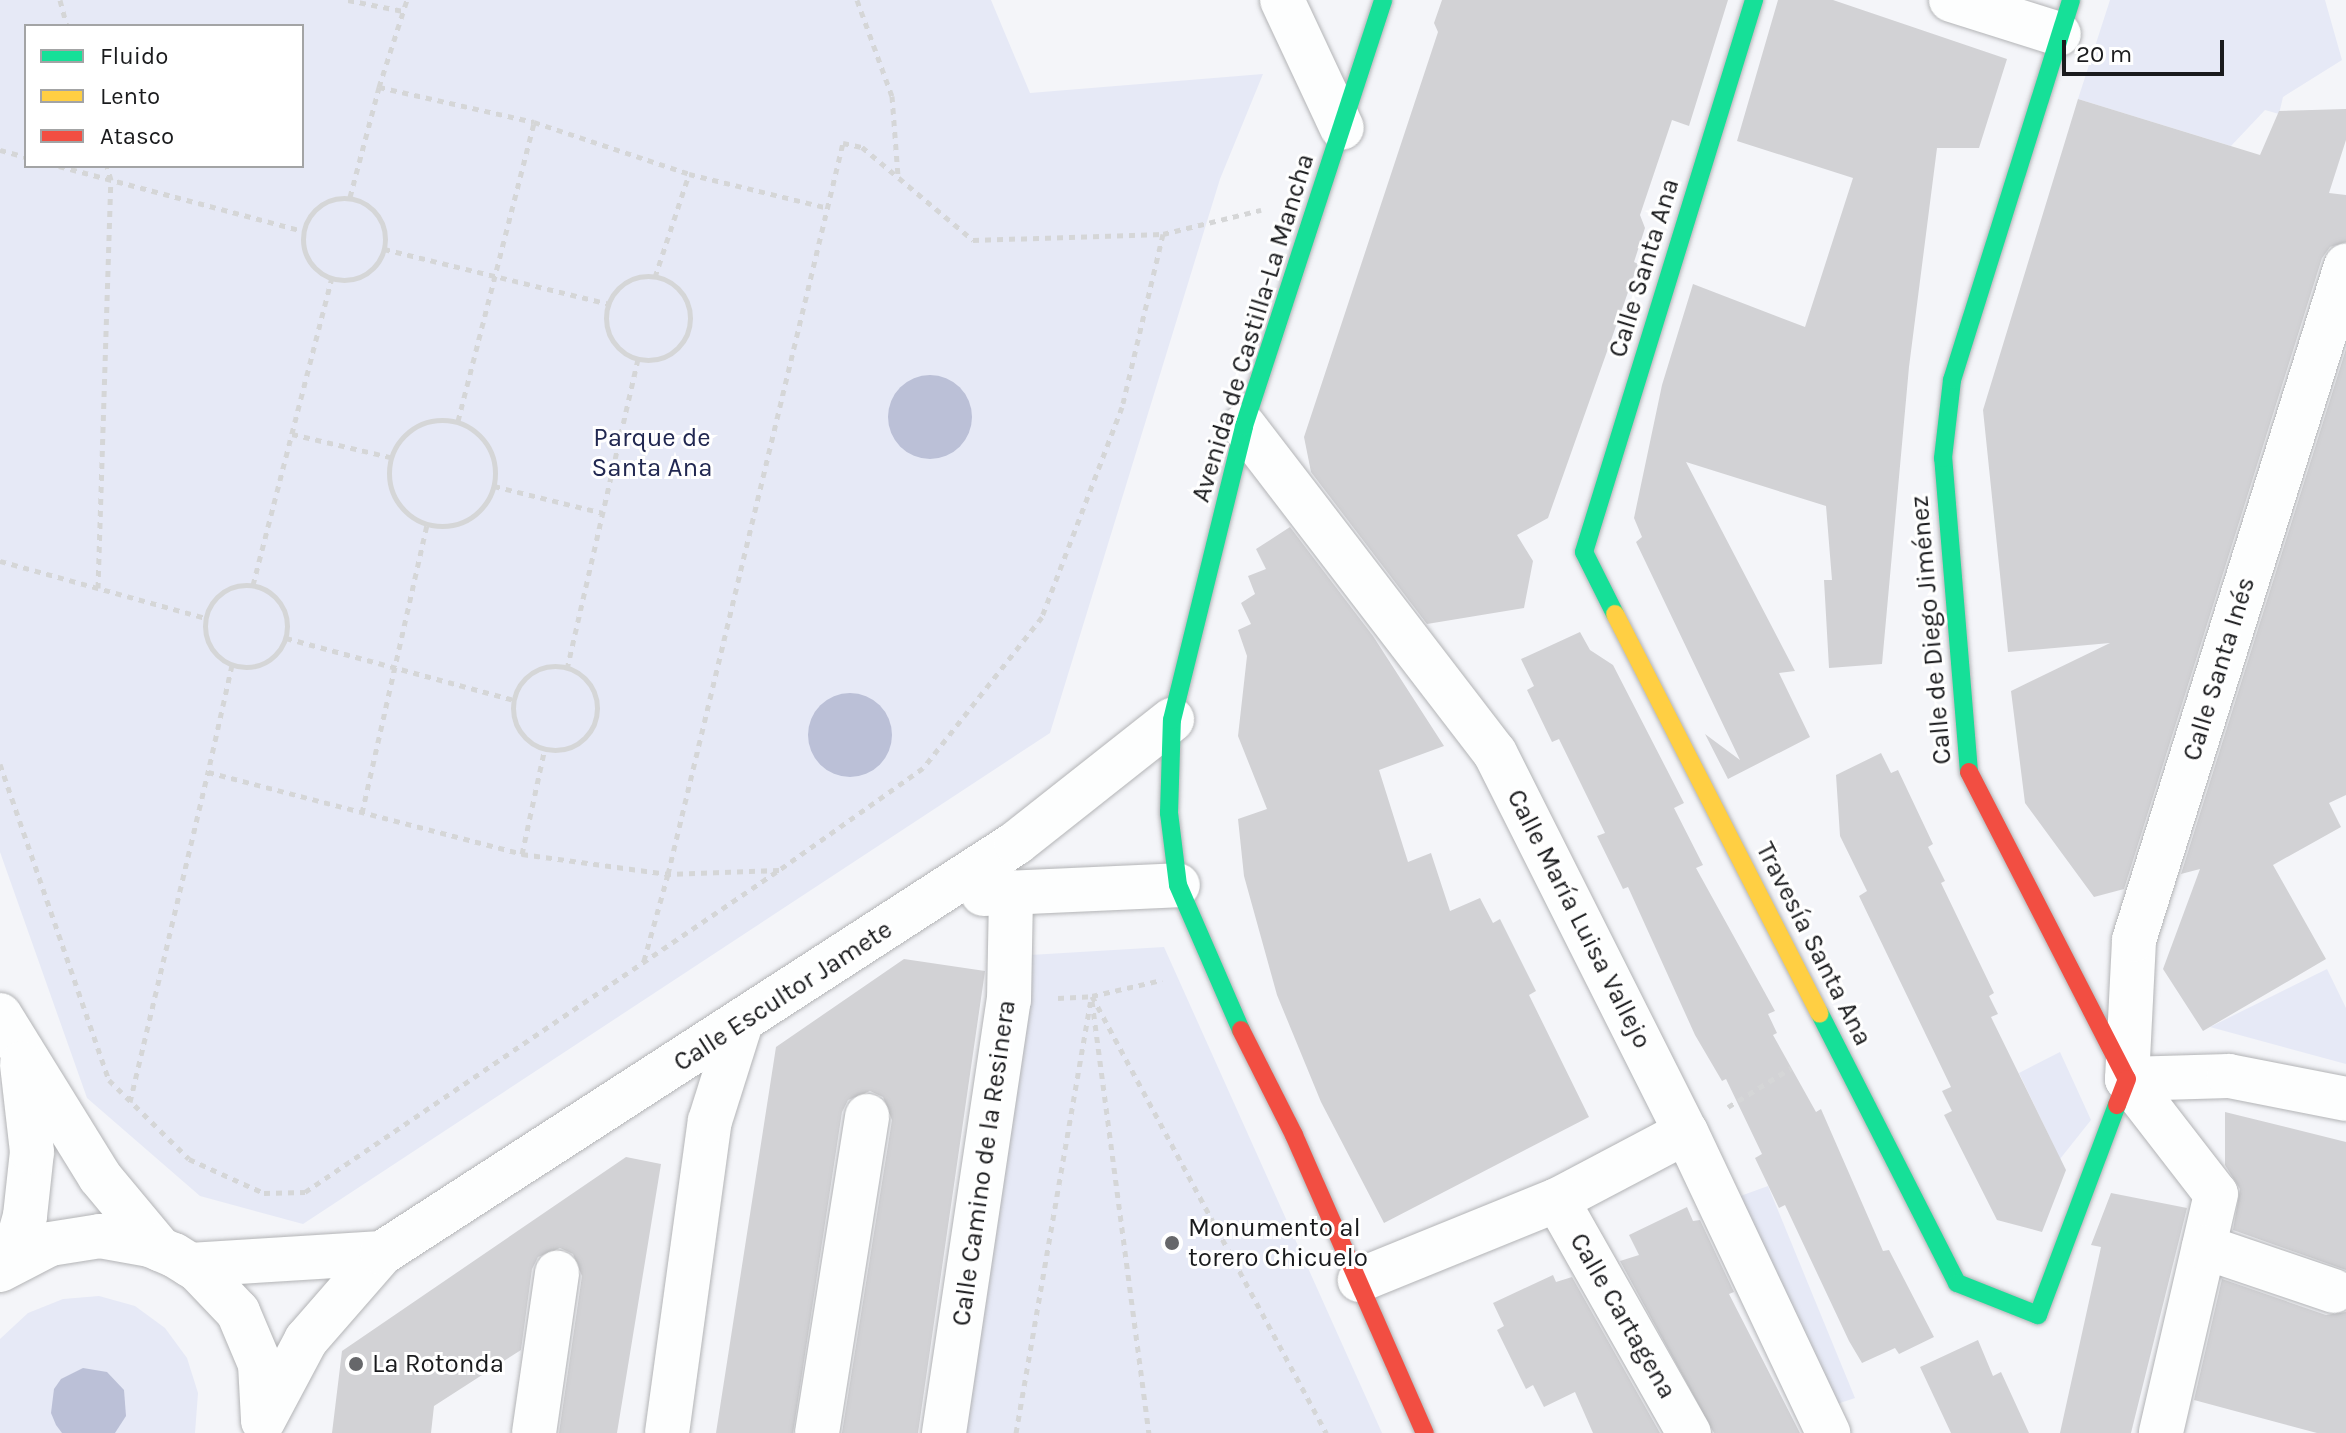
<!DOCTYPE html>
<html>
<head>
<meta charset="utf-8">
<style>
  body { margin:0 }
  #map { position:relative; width:2346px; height:1433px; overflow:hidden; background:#f4f5f9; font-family:Karla,sans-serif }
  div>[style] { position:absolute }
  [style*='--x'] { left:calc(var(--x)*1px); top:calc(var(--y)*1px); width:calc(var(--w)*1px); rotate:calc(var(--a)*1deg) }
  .green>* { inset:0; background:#e6e9f6 }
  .water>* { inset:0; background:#bbc0d7 }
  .round { border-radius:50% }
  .building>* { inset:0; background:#d2d2d5 }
  .path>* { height:5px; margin-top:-2.5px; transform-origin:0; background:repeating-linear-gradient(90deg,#d5d6d7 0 6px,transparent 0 12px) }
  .path>.ring { margin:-2.5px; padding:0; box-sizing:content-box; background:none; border:5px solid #d5d6d7; border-radius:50% }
  .roads { filter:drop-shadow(0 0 2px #b3b4b6) drop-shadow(0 0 2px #b3b4b6) }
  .street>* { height:44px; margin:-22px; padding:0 22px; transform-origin:22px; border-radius:22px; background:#fdfefe }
  .fast>* { height:18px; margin:-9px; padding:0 9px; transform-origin:9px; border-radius:9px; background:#16e098 }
  .slow>* { height:18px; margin:-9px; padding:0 9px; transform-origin:9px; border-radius:9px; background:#ffcf43 }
  .jam>* { height:18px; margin:-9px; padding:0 9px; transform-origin:9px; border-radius:9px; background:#f24e42 }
  .dots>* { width:22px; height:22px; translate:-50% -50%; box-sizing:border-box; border:4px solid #fff; border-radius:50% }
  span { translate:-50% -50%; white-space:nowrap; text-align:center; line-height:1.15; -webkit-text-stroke:6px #fff; paint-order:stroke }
  .street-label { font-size:26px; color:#1a1b1d }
  .park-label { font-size:26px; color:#212851 }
  .poi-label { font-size:26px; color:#1a1b1d }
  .left { translate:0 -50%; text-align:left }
  .legend { position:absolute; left:24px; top:24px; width:280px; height:144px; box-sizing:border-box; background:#fff; border:2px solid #a3a4a5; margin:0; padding:10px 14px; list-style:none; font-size:24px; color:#1a1b1d }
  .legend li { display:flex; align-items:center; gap:16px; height:40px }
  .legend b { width:40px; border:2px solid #a3a4a5 }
  .scale { position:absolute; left:2062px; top:40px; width:162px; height:36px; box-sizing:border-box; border:4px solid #1a1b1d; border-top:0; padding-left:10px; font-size:24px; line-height:28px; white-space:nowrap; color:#1a1b1d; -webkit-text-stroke:6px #fff; paint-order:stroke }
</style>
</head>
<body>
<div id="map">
  <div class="green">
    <i style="clip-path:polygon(evenodd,0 0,991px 0,1030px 93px,1263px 74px,1220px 179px,1050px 733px,303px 1224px,200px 1196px,87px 1098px,0 852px,0 0,26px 26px,302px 26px,302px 166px,26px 166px,26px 26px)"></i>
    <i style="clip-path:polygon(2110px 0,2325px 0,2342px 60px,2283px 97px,2279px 114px,2265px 110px,2231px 146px,2078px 99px)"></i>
    <i style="clip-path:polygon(1164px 947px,1382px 1433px,944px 1433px,1030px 955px)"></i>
    <i style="clip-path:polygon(2327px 969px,2346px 1008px,2346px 1064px,2210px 1027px)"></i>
    <i style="clip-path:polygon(2060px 1052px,2091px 1120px,2060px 1159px,2019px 1073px)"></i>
    <i style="clip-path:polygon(1768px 1186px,1855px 1398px,1828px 1407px,1735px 1198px)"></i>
    <i style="clip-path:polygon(99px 1296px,135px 1306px,165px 1328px,187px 1358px,198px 1393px,195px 1433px,0 1433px,0 1339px,28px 1313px,63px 1299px)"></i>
  </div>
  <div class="water">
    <i class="round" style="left:888px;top:375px;width:84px;height:84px"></i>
    <i class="round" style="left:808px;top:693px;width:84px;height:84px"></i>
    <i style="clip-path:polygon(83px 1368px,107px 1372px,124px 1390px,126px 1416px,115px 1433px,62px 1433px,56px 1425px,51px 1413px,54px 1389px,61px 1379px)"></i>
  </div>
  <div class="building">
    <i style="clip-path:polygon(1442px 0,1728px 0,1689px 126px,1672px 120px,1640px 215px,1645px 228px,1634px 262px,1638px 264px,1548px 518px,1517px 535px,1533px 561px,1524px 608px,1427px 624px,1311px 472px,1304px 437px,1438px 32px,1434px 23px)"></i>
    <i style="clip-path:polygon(1778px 0,1833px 0,2007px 59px,1979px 148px,1937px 148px,1909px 367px,1882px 664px,1829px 668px,1824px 580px,1832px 580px,1826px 506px,1686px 462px,1795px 671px,1779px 673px,1810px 737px,1728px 779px,1705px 734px,1740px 760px,1636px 542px,1642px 537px,1634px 518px,1662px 385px,1693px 284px,1805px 327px,1853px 178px,1737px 141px)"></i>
    <i style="clip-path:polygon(2078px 99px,2260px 155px,2279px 111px,2346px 109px,2346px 140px,2329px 193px,2346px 195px,2346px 242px,2330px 247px,2322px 258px,2124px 889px,2094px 897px,2025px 803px,2011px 691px,2110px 643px,2008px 652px,1983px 410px)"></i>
    <i style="clip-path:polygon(2346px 349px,2346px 795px,2329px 803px,2341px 827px,2273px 865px,2326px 959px,2203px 1031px,2163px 969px,2200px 869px,2181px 874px)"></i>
    <i style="clip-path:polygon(1290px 527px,1373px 636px,1444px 746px,1379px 770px,1408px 862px,1431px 853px,1450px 911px,1480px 898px,1493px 923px,1500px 919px,1536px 991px,1529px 995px,1589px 1117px,1384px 1223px,1321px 1102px,1277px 995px,1244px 876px,1238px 819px,1267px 809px,1238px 736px,1247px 656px,1238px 630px,1251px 624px,1241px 603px,1255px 594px,1248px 576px,1266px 569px,1256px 549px)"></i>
    <i style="clip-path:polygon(1580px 632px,1590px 650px,1613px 665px,1684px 803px,1674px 808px,1703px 865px,1696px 868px,1775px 1011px,1768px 1014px,1777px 1033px,1773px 1035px,1816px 1112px,1821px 1109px,1883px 1251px,1889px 1250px,1934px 1337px,1899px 1354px,1895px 1348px,1862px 1363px,1849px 1341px,1785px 1205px,1779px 1208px,1755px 1158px,1762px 1154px,1726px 1079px,1722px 1081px,1695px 1035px,1628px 887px,1623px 889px,1597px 836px,1605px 833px,1559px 739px,1552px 742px,1527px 690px,1534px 686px,1521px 659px)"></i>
    <i style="clip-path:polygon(1881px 753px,1891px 773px,1898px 770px,1933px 844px,1928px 847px,1945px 881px,1941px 883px,1994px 993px,1989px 996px,1998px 1014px,1991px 1017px,2066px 1170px,2042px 1232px,1997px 1220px,1944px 1115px,1952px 1111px,1942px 1091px,1951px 1087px,1859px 896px,1867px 891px,1840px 836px,1836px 775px)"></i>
    <i style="clip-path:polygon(904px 959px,985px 971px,918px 1433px,842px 1433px,892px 1120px,883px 1097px,870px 1091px,848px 1100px,842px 1112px,793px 1433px,716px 1433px,776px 1047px)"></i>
    <i style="clip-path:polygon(2225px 1112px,2346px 1142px,2346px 1270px,2233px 1230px,2240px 1189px,2225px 1165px)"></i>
    <i style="clip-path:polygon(626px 1157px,661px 1164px,617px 1433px,559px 1433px,582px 1276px,573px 1254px,560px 1248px,538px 1257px,532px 1269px,521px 1350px,434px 1406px,431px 1433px,332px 1433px,342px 1351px)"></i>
    <i style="clip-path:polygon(2111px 1193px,2187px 1208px,2131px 1433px,2060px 1433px,2101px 1247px,2091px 1245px)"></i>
    <i style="clip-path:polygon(1687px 1207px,1693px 1221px,1700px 1220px,1734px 1292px,1729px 1294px,1800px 1433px,1714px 1433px,1620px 1261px,1639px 1255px,1629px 1235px)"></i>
    <i style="clip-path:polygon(1553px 1275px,1556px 1282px,1572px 1277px,1660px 1433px,1593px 1433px,1575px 1392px,1544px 1407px,1533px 1385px,1526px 1389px,1497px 1330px,1504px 1326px,1493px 1303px)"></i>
    <i style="clip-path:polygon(2222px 1279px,2326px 1315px,2346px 1312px,2346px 1433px,2317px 1433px,2194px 1400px)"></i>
    <i style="clip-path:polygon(1978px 1340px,1993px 1376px,2001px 1372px,2029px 1433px,1951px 1433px,1920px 1367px)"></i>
  </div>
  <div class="path">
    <i style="--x:60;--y:0;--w:27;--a:75"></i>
    <i style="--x:348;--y:0;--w:56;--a:11.3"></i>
    <i style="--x:857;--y:0;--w:102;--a:70"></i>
    <i style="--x:892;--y:96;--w:80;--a:85.7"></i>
    <i style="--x:379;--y:87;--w:91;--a:-72.2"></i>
    <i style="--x:0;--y:150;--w:27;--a:15"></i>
    <i style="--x:59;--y:166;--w:253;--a:14.9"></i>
    <i style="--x:350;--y:197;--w:114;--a:-75.2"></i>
    <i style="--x:379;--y:87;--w:159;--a:12.7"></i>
    <i style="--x:534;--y:122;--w:163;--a:18.5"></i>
    <i style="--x:689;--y:174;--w:143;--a:13.7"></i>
    <i class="ring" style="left:303px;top:198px;width:77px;height:77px"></i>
    <i style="--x:1163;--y:234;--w:178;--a:103.3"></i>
    <i style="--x:1122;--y:407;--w:225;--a:110.9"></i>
    <i style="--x:1042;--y:617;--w:192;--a:128.2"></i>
    <i style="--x:923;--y:768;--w:176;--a:144.7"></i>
    <i style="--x:779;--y:870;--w:111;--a:177.9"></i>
    <i style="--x:668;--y:874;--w:752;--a:-76.54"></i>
    <i style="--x:843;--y:143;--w:19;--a:12"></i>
    <i style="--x:862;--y:147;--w:145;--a:40"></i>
    <i style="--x:973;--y:240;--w:190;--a:-1.8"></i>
    <i style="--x:1163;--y:234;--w:101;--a:-13.8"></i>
    <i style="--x:384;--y:249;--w:232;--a:13.7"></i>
    <i class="ring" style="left:606px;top:276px;width:79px;height:79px"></i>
    <i style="--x:655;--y:277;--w:108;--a:-71.7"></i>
    <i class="ring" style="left:389px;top:420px;width:101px;height:101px"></i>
    <i style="--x:458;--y:421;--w:309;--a:-75.7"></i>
    <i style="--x:292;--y:434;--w:101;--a:13.2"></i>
    <i style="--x:494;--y:486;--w:112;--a:13.9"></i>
    <i style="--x:0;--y:561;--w:213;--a:15.5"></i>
    <i class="ring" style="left:205px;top:585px;width:77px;height:77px"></i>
    <i style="--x:253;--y:585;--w:317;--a:-75.6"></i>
    <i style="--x:98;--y:588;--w:408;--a:-88.2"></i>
    <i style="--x:111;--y:180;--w:15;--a:-106"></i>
    <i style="--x:286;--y:638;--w:236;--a:15.2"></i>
    <i style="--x:232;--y:665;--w:110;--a:102.6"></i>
    <i style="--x:208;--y:772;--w:325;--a:14.6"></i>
    <i style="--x:522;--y:854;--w:147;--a:7.8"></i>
    <i style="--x:668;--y:874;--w:93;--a:105.5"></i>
    <i class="ring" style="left:513px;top:666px;width:79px;height:79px"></i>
    <i style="--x:567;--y:669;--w:319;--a:-77.1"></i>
    <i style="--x:0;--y:764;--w:334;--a:71"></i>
    <i style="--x:109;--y:1080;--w:112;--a:44.6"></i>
    <i style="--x:189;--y:1159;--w:82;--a:24.4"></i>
    <i style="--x:264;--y:1193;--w:41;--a:-1.4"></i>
    <i style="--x:305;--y:1192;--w:573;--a:-34.19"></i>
    <i style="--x:362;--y:813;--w:296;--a:-77.3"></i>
    <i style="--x:522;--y:854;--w:108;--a:-77.8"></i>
    <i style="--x:1092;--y:996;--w:496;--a:61.8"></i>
    <i style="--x:1058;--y:998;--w:34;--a:-3"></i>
    <i style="--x:1092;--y:996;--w:72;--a:-12.9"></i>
    <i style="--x:1092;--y:1001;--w:436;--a:82.5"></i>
    <i style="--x:130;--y:1102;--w:339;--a:-76.7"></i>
    <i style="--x:1728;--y:1107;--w:74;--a:-31.8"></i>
    <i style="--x:1016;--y:1433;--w:442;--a:-80.2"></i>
  </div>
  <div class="roads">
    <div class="street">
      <i style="--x:1282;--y:0;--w:141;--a:64.9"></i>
      <i style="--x:1951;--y:0;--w:113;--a:17.5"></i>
      <i style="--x:1244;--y:426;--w:412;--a:52.5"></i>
      <i style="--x:1495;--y:753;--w:424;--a:63.3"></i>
      <i style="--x:1686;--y:1132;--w:146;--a:152.2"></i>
      <i style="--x:1557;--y:1200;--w:213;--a:157.9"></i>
      <i style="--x:983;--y:894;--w:195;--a:-2.6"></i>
      <i style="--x:0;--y:1015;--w:190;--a:58.3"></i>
      <i style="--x:100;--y:1177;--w:94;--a:50.2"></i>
      <i style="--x:2127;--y:1079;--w:139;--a:-87.1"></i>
      <i style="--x:2134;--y:940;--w:707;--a:-72.54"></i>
      <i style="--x:2127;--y:1079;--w:145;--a:52.3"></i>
      <i style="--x:2216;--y:1194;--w:245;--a:103"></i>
      <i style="--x:2127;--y:1079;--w:102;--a:-1.7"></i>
      <i style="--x:2229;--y:1076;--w:119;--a:11.1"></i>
      <i style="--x:1686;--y:1132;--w:333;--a:64.7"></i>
      <i style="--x:1557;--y:1200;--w:268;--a:60.5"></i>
      <i style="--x:2204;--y:1247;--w:137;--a:18.7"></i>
      <i style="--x:12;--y:1262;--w:48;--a:-74.2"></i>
      <i style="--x:25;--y:1216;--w:64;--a:-83.8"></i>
      <i style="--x:32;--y:1152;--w:89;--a:-96.5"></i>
      <i style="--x:190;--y:1265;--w:192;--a:-3.6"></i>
      <i style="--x:0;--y:1270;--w:56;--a:-27.5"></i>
      <i style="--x:50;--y:1244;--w:51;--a:-9.1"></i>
      <i style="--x:100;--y:1236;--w:51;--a:10.2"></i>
      <i style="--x:150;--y:1245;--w:26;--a:23"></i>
      <i style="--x:174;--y:1255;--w:28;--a:32"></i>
      <i style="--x:198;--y:1270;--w:58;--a:46.4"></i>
      <i style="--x:238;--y:1312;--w:56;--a:67.1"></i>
      <i style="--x:260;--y:1364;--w:55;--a:86.9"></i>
      <i style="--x:263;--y:1421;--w:92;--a:-62"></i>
      <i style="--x:306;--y:1340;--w:116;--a:-48.9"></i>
      <i style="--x:382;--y:1253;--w:755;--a:-32.89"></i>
      <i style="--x:1016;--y:843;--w:199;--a:-38.3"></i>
      <i style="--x:534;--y:1433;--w:162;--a:-81.8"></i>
      <i style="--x:667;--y:1433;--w:315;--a:-82.2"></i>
      <i style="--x:710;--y:1121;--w:100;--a:-72.5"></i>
      <i style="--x:817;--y:1433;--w:321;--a:-81"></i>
      <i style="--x:944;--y:1433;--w:438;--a:-81.5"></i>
      <i style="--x:1009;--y:1000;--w:108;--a:-88.9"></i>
    </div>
    <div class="fast">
      <i style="--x:1615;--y:614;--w:69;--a:-116.6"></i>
      <i style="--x:1584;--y:552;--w:578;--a:-72.88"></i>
      <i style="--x:1969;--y:772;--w:315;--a:-94.7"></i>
      <i style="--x:1943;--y:458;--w:79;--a:-83.4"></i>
      <i style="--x:1952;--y:380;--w:398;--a:-72.6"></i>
      <i style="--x:1820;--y:1014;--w:302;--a:63"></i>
      <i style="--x:1957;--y:1283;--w:87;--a:21.6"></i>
      <i style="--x:2038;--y:1315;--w:224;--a:-69.4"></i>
      <i style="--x:1241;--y:1030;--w:158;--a:-113.5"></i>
      <i style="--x:1178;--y:885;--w:73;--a:-97.1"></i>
      <i style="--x:1169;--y:813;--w:93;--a:-88.2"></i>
      <i style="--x:1172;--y:720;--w:303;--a:-76.2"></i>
      <i style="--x:1244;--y:426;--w:448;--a:-71.9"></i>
    </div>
    <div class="slow">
      <i style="--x:1615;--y:614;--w:449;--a:62.9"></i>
    </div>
    <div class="jam">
      <i style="--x:1969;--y:772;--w:345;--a:62.8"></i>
      <i style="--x:2127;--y:1079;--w:28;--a:111"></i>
      <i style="--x:1241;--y:1030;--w:118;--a:63.2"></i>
      <i style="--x:1294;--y:1135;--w:326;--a:66.3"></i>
    </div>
  </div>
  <div class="dots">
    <i style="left:1172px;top:1243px;background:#66676a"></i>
    <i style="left:356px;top:1364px;background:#66676a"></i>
  </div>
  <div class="street-label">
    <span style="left:1644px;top:268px;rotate:-73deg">Calle Santa Ana</span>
    <span style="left:1253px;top:328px;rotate:-73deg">Avenida de Castilla-La Mancha</span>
    <span style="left:1931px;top:630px;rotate:-95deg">Calle de Diego Jiménez</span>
    <span style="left:2219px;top:669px;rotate:-73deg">Calle Santa Inés</span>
    <span style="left:1579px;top:919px;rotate:63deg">Calle María Luisa Vallejo</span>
    <span style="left:1814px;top:944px;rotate:63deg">Travesía Santa Ana</span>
    <span style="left:783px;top:996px;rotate:-33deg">Calle Escultor Jamete</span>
    <span style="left:984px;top:1163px;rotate:-82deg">Calle Camino de la Resinera</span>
    <span style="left:1623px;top:1316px;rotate:60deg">Calle Cartagena</span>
  </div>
  <div class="park-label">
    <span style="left:652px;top:453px">Parque de<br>Santa Ana</span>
  </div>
  <div class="poi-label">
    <span class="left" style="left:1188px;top:1243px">Monumento al<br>torero Chicuelo</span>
    <span class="left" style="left:372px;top:1364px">La Rotonda</span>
  </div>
  <ul class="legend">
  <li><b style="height:10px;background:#16e098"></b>Fluido</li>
  <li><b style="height:10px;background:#ffcf43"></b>Lento</li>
  <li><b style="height:10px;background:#f24e42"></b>Atasco</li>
  </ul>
  <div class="scale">20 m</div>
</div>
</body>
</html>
